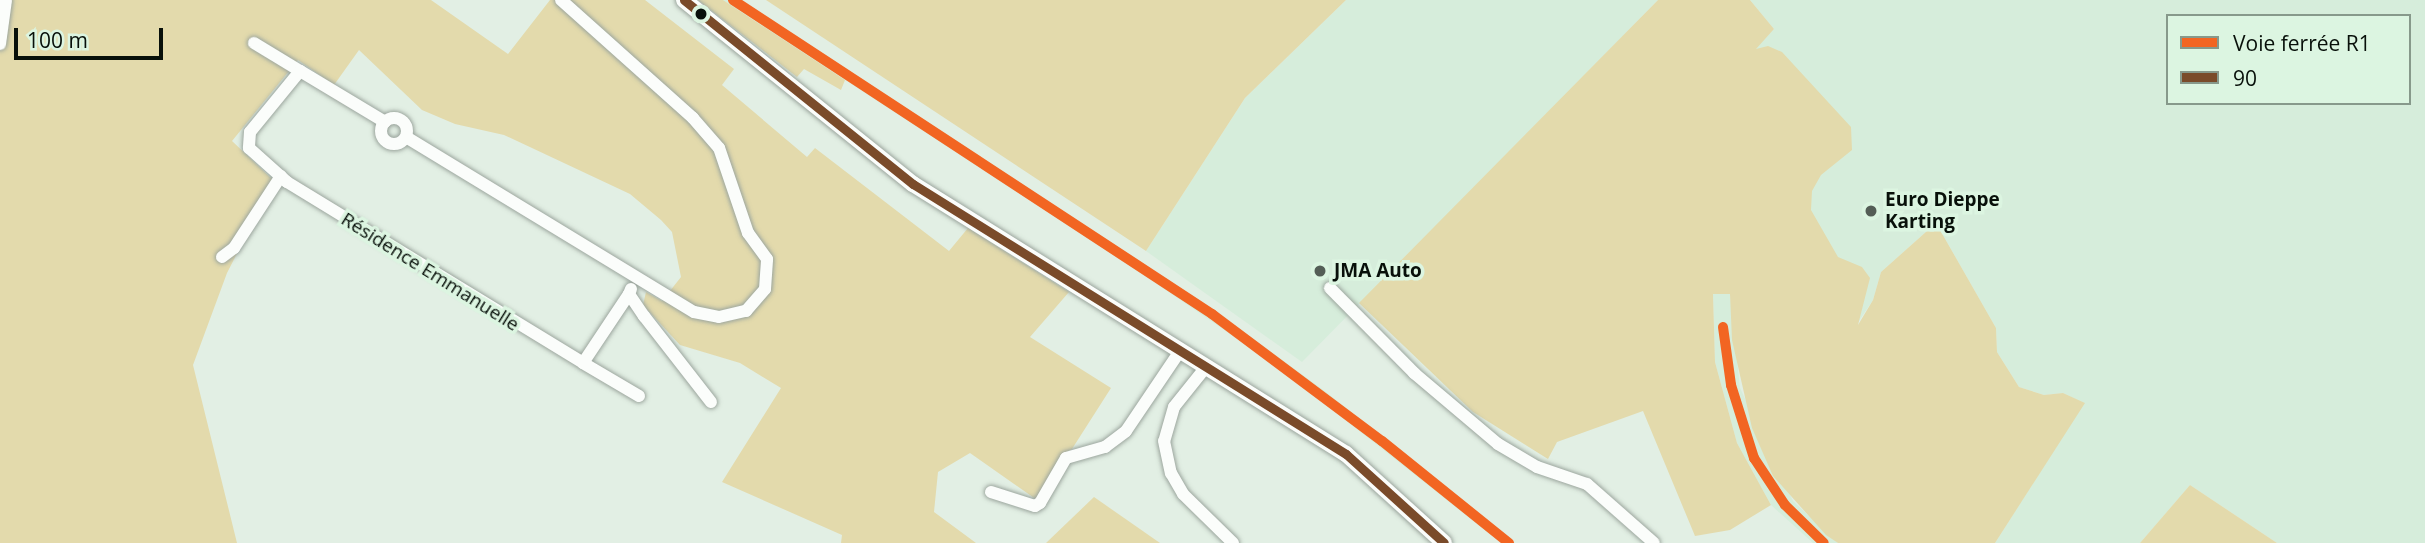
<!DOCTYPE html>
<html>
<head>
<meta charset="utf-8">
<style>
  body { margin:0 }
  #map { position:relative; width:2425px; height:543px; overflow:hidden; background:#e2efe4; font-family:"Open Sans",sans-serif }
  div>[style] { position:absolute }
  [style*='--x'] { left:calc(var(--x)*1px); top:calc(var(--y)*1px); width:calc(var(--w)*1px); rotate:calc(var(--a)*1deg) }
  .built>* { inset:0; background:#d6eddb }
  .green>* { inset:0; background:#e3daac }
  .roads { filter:drop-shadow(0 0 2px #9ca69e) drop-shadow(0 0 2px #9ca69e) }
  .minor>* { height:12px; margin:-6px; padding:0 6px; transform-origin:6px; border-radius:6px; background:#fbfdfb }
  .minor>.ring { margin:-6px; padding:0; box-sizing:content-box; background:none; border:12px solid #fbfdfb; border-radius:50% }
  .major>* { height:16px; margin:-8px; padding:0 8px; transform-origin:8px; border-radius:8px; background:#fbfdfb }
  .bus-1>* { height:9px; margin:-4.5px; padding:0 4.5px; transform-origin:4.5px; border-radius:4.5px; background:#7a4b2a }
  .rail-1>* { height:10px; margin:-5px; padding:0 5px; transform-origin:5px; border-radius:5px; background:#f26522 }
  .dots>* { width:19px; height:19px; translate:-50% -50%; box-sizing:border-box; border:4px solid #dcf5e1; border-radius:50% }
  span { translate:-50% -50%; white-space:nowrap; text-align:center; line-height:1.15; -webkit-text-stroke:7px #dcf5e1; paint-order:stroke }
  .poi-label { font-size:19px; color:#08100a; font-weight:700 }
  .left { translate:0 -50%; text-align:left }
  .street-label { font-size:19px; color:#08100a }
  .legend { position:absolute; left:2166px; top:14px; width:245px; height:91px; box-sizing:border-box; background:#dcf5e1; border:2px solid #87998b; margin:0; padding:9px 12px; list-style:none; font-size:21px; color:#08100a }
  .legend li { display:flex; align-items:center; gap:14px; height:35px }
  .legend b { width:35px; border:2px solid #87998b }
  .scale { position:absolute; left:14px; top:28px; width:149px; height:32px; box-sizing:border-box; border:4px solid #08100a; border-top:0; padding-left:9px; font-size:21px; line-height:24px; white-space:nowrap; color:#08100a; -webkit-text-stroke:5px #dcf5e1; paint-order:stroke }
</style>
</head>
<body>
<div id="map">
  <div class="built">
    <i style="clip-path:polygon(723px 0,741px 0,1211px 308px,1326px 392px,1515px 543px,1501px 543px,1281px 369px,1138px 271px)"></i>
    <i style="clip-path:polygon(1346px 0,1658px 0,1302px 362px,1146px 251px,1245px 98px)"></i>
    <i style="clip-path:polygon(evenodd,1750px 0,2425px 0,2425px 543px,2277px 543px,2190px 485px,2140px 543px,1995px 543px,2084px 403px,2063px 393px,2044px 395px,2019px 387px,1997px 352px,1996px 328px,1936px 223px,1881px 272px,1873px 300px,1815px 387px,1754px 50px,1774px 29px,1750px 0,2168px 16px,2409px 16px,2409px 103px,2168px 103px,2168px 16px)"></i>
    <i style="clip-path:polygon(1713px 294px,1730px 294px,1740px 388px,1793px 501px,1838px 543px,1813px 543px,1771px 505px,1737px 443px,1715px 362px)"></i>
  </div>
  <div class="green">
    <i style="clip-path:polygon(0 0,431px 0,508px 54px,550px 0,645px 0,734px 69px,722px 85px,807px 157px,815px 148px,949px 251px,968px 228px,1069px 292px,1030px 337px,1111px 388px,1072px 449px,1061px 455px,1037px 500px,970px 453px,938px 472px,934px 512px,976px 543px,841px 543px,842px 535px,722px 482px,781px 388px,740px 363px,680px 345px,643px 305px,646px 292px,662px 301px,681px 277px,672px 232px,661px 220px,630px 194px,504px 135px,455px 124px,422px 110px,359px 50px,334px 85px,298px 60px,232px 141px,274px 181px,227px 273px,193px 365px,237px 543px,0 543px)"></i>
    <i style="clip-path:polygon(698px 0,723px 0,845px 80px,841px 90px,804px 69px,797px 77px)"></i>
    <i style="clip-path:polygon(766px 0,1346px 0,1245px 98px,1146px 251px)"></i>
    <i style="clip-path:polygon(1658px 0,1750px 0,1774px 29px,1756px 49px,1768px 46px,1782px 52px,1851px 127px,1852px 150px,1821px 175px,1812px 191px,1811px 210px,1838px 257px,1862px 267px,1870px 278px,1858px 325px,1873px 300px,1881px 272px,1936px 223px,1996px 328px,1997px 352px,2019px 387px,2044px 395px,2063px 393px,2085px 403px,1995px 543px,1838px 543px,1826px 535px,1773px 476px,1752px 428px,1732px 340px,1730px 294px,1713px 294px,1715px 362px,1737px 443px,1771px 505px,1730px 530px,1695px 536px,1643px 411px,1557px 442px,1548px 459px,1473px 412px,1359px 303px)"></i>
    <i style="clip-path:polygon(2190px 485px,2277px 543px,2140px 543px)"></i>
    <i style="clip-path:polygon(1094px 497px,1160px 543px,1046px 543px)"></i>
  </div>
  <div class="roads">
    <div class="minor">
      <i style="--x:254;--y:43;--w:54;--a:31.3"></i>
      <i style="--x:0;--y:44;--w:44;--a:-82.2"></i>
      <i class="ring" style="left:381px;top:118px;width:14px;height:14px"></i>
      <i style="--x:385;--y:122;--w:99;--a:-149"></i>
      <i style="--x:300;--y:71;--w:79;--a:129.3"></i>
      <i style="--x:250;--y:132;--w:16;--a:94"></i>
      <i style="--x:249;--y:148;--w:51;--a:41.8"></i>
      <i style="--x:287;--y:182;--w:347;--a:31.4"></i>
      <i style="--x:583;--y:363;--w:83;--a:-56.3"></i>
      <i style="--x:406;--y:137;--w:337;--a:31.3"></i>
      <i style="--x:694;--y:312;--w:25;--a:11"></i>
      <i style="--x:719;--y:317;--w:28;--a:-13"></i>
      <i style="--x:746;--y:311;--w:29;--a:-49"></i>
      <i style="--x:765;--y:289;--w:30;--a:-86"></i>
      <i style="--x:767;--y:259;--w:32;--a:-126"></i>
      <i style="--x:748;--y:233;--w:90;--a:-108.8"></i>
      <i style="--x:719;--y:148;--w:40;--a:-131"></i>
      <i style="--x:693;--y:118;--w:177;--a:-138.2"></i>
      <i style="--x:222;--y:257;--w:15;--a:-37"></i>
      <i style="--x:234;--y:248;--w:86;--a:-56.9"></i>
      <i style="--x:1330;--y:288;--w:120;--a:45.3"></i>
      <i style="--x:1414;--y:373;--w:110;--a:40.2"></i>
      <i style="--x:1498;--y:444;--w:45;--a:30.5"></i>
      <i style="--x:1537;--y:467;--w:53;--a:18.8"></i>
      <i style="--x:1587;--y:484;--w:89;--a:41.4"></i>
      <i style="--x:631;--y:289;--w:5;--a:112"></i>
      <i style="--x:629;--y:294;--w:27;--a:56"></i>
      <i style="--x:644;--y:316;--w:109;--a:52.1"></i>
      <i style="--x:583;--y:363;--w:65;--a:30.5"></i>
      <i style="--x:1206;--y:367;--w:51;--a:128.7"></i>
      <i style="--x:1174;--y:407;--w:35;--a:106"></i>
      <i style="--x:1164;--y:441;--w:33;--a:78"></i>
      <i style="--x:1171;--y:473;--w:24;--a:60"></i>
      <i style="--x:1183;--y:494;--w:70;--a:44.4"></i>
      <i style="--x:991;--y:492;--w:46;--a:17.7"></i>
      <i style="--x:1035;--y:506;--w:6;--a:-31"></i>
      <i style="--x:1040;--y:503;--w:52;--a:-60"></i>
      <i style="--x:1066;--y:458;--w:41;--a:-15.8"></i>
      <i style="--x:1105;--y:447;--w:26;--a:-37"></i>
      <i style="--x:1126;--y:431;--w:97;--a:-56"></i>
    </div>
    <div class="major">
      <i style="--x:684;--y:0;--w:294;--a:38.8"></i>
      <i style="--x:913;--y:184;--w:510;--a:31.95"></i>
      <i style="--x:1346;--y:454;--w:132;--a:42.2"></i>
    </div>
  </div>
  <div class="bus-1">
    <i style="--x:684;--y:0;--w:294;--a:38.8"></i>
    <i style="--x:913;--y:184;--w:510;--a:31.95"></i>
    <i style="--x:1346;--y:454;--w:132;--a:42.2"></i>
  </div>
  <div class="rail-1">
    <i style="--x:733;--y:0;--w:573;--a:33.25"></i>
    <i style="--x:1212;--y:314;--w:212;--a:36.8"></i>
    <i style="--x:1382;--y:441;--w:163;--a:38.8"></i>
    <i style="--x:1723;--y:327;--w:59;--a:82.1"></i>
    <i style="--x:1731;--y:385;--w:77;--a:72.5"></i>
    <i style="--x:1754;--y:458;--w:56;--a:56.6"></i>
    <i style="--x:1785;--y:505;--w:54;--a:44.3"></i>
  </div>
  <div class="dots">
    <i style="left:701px;top:14px;background:#08100a"></i>
    <i style="left:1871px;top:211px;background:#545e56"></i>
    <i style="left:1320px;top:271px;background:#545e56"></i>
  </div>
  <div class="poi-label">
    <span class="left" style="left:1885px;top:211px">Euro Dieppe<br>Karting</span>
    <span class="left" style="left:1334px;top:271px">JMA Auto</span>
  </div>
  <div class="street-label">
    <span style="left:430px;top:272px;rotate:32deg">Résidence Emmanuelle</span>
  </div>
  <ul class="legend">
  <li><b style="height:9px;background:#f26522"></b>Voie ferrée R1</li>
  <li><b style="height:9px;background:#7a4b2a"></b>90</li>
  </ul>
  <div class="scale">100 m</div>
</div>
</body>
</html>
